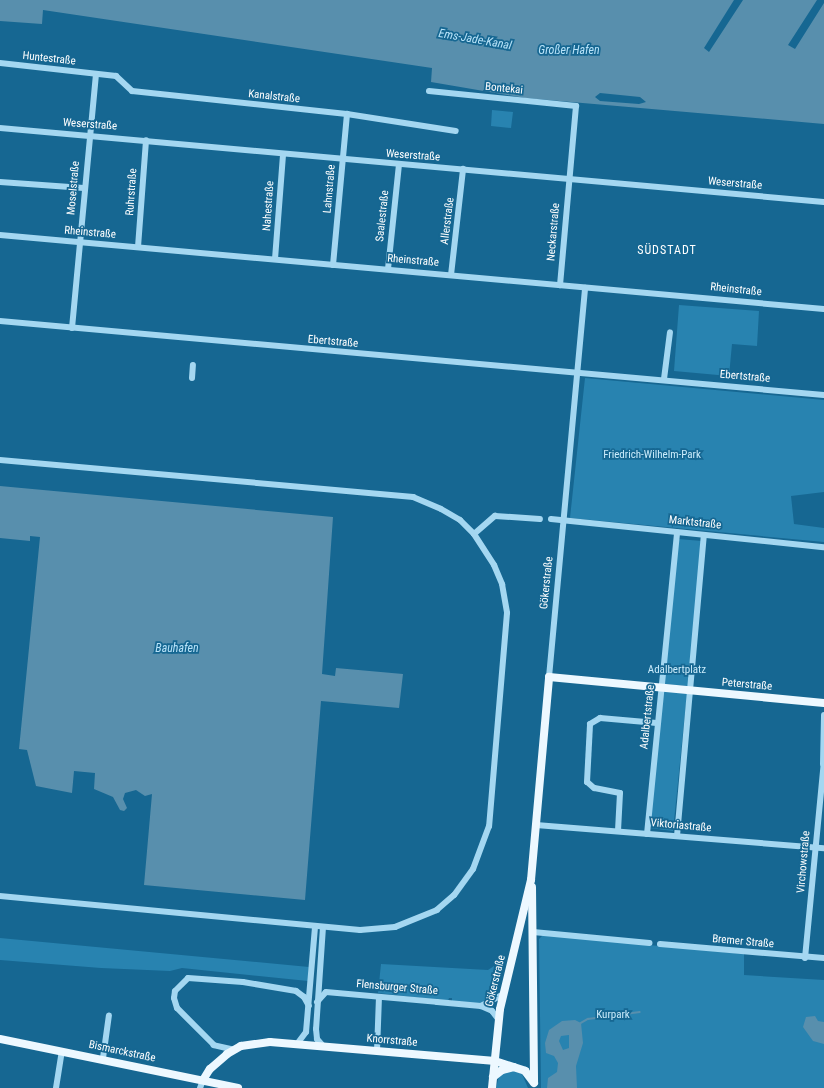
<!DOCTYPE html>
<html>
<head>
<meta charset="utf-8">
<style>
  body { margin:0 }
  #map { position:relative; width:824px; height:1088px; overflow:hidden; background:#166792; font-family:"Roboto Condensed",sans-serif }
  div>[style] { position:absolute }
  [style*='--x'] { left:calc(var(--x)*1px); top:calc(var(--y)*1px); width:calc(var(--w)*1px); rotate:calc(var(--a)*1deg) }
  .green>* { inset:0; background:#2883b0 }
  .water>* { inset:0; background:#588fad }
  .stream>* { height:1.5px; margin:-0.75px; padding:0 0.75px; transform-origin:0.75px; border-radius:0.75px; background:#588fad }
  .minor>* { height:6px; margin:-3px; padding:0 3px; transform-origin:3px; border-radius:3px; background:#a4d7f1 }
  .major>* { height:8px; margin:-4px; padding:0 4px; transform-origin:4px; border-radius:4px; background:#edf8ff }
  span { translate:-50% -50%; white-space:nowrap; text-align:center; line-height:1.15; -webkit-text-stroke:3.5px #166792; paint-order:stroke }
  .street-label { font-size:11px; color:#fff }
  .park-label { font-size:11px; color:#cbecfc }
  .water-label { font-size:12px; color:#b8e3f9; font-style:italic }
  .neighbourhood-label { font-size:12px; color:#fff; letter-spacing:1px }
</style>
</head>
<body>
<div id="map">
  <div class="green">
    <i style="clip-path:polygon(492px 110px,513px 112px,511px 128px,491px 126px)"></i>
    <i style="clip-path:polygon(679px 305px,759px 311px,757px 346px,732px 344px,729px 376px,674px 371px)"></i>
    <i style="clip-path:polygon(585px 378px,824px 400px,824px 492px,791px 496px,794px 524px,824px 528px,824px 542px,570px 518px)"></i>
    <i style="clip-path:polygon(678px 539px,702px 541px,688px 686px,663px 684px)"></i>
    <i style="clip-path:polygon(662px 690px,687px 693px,673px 831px,649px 828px)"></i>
    <i style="clip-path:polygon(543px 935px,744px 954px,744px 975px,824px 980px,824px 1088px,541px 1088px,539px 939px)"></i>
    <i style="clip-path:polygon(0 938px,309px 967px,308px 981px,182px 968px,170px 971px,101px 968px,0 960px)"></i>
    <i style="clip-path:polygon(381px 964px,488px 970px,494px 966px,489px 1005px,452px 1001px,452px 998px,449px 998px,448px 1001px,378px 993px)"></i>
    <i style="clip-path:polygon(505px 1071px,516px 1071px,522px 1074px,528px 1088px,496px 1088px,499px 1076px)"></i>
  </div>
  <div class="water">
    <i style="clip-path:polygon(evenodd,0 0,734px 0,704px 48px,709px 52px,743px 0,817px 0,788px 45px,795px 49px,824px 3px,824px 124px,525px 98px,431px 82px,432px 68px,43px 10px,42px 24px,0 21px,0 0,600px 93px,640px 97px,646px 102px,639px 104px,600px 101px,595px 97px,600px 93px)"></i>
    <i style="clip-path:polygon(0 486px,333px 517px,322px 674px,335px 676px,336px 668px,403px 674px,399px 708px,321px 701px,305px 900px,144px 885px,152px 794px,145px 796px,136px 790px,125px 793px,123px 799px,127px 808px,124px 811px,120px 810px,113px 797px,94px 789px,95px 773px,74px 771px,72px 793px,36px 786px,27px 750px,19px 749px,40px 537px,30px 536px,30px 541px,0 538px)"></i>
    <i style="clip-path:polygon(815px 1016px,818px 1021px,824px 1022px,824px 1044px,813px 1041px,803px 1027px,806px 1017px)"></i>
    <i style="clip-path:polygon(evenodd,575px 1020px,581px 1023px,583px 1043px,576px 1066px,577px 1088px,547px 1088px,548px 1078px,557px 1072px,558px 1063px,554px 1056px,546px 1053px,545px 1043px,549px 1030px,562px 1021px,575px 1020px,569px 1035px,569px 1048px,563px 1050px,559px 1041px,561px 1036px,569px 1035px)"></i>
  </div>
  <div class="stream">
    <i style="--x:581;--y:1023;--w:8;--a:-30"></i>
    <i style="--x:588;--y:1019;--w:52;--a:-7.7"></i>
  </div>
  <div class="minor">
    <i style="--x:0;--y:63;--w:117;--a:6.4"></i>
    <i style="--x:116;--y:76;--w:22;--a:43"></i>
    <i style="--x:132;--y:91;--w:216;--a:6.1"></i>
    <i style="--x:347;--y:114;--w:110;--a:8.9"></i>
    <i style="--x:429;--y:91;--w:148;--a:5.8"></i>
    <i style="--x:576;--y:106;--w:180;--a:95.1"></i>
    <i style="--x:0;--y:128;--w:827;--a:5.13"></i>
    <i style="--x:0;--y:182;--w:84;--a:4.1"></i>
    <i style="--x:0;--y:235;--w:827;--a:5.13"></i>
    <i style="--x:138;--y:247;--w:107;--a:-85.7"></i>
    <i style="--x:275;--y:259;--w:104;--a:-85.6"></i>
    <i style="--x:333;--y:265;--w:152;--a:-84.7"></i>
    <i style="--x:388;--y:269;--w:105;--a:-84"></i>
    <i style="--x:451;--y:275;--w:107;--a:-83.5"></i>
    <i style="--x:0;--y:321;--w:827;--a:5.13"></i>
    <i style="--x:72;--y:328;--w:255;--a:-84.6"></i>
    <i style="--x:192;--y:378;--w:13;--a:-86"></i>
    <i style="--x:664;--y:379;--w:47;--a:-82.7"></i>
    <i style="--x:0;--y:460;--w:415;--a:5.1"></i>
    <i style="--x:413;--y:497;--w:30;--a:23"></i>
    <i style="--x:441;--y:509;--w:22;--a:30"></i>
    <i style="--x:460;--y:520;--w:20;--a:45"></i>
    <i style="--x:474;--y:534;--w:37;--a:57"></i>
    <i style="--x:494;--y:565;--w:21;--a:67"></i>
    <i style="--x:502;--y:584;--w:29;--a:80"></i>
    <i style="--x:507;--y:613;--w:214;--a:94.8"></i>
    <i style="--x:489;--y:826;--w:46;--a:110.4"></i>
    <i style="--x:473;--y:869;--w:32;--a:126"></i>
    <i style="--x:454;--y:895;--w:23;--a:139"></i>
    <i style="--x:437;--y:910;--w:45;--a:158"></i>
    <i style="--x:395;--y:927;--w:35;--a:175"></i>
    <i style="--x:360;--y:930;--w:362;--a:-174.6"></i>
    <i style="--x:551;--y:519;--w:274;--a:5.9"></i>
    <i style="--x:474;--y:534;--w:28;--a:-41"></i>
    <i style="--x:495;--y:516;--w:45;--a:3.8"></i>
    <i style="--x:549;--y:677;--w:391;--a:-84.7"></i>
    <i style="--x:823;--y:764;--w:49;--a:-88.8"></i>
    <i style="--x:536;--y:825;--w:289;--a:4.6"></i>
    <i style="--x:618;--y:831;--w:38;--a:-87"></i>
    <i style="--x:620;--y:793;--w:26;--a:-169"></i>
    <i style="--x:594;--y:788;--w:9;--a:-139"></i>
    <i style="--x:587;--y:782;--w:58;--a:-87"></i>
    <i style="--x:590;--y:724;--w:12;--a:-31"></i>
    <i style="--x:600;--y:718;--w:57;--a:5"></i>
    <i style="--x:647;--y:834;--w:303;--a:-84.3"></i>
    <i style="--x:677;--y:836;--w:302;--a:-84.9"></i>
    <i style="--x:323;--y:927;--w:102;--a:93.9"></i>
    <i style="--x:316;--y:1029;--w:10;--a:84"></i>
    <i style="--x:317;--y:1039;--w:9;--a:49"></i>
    <i style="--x:533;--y:932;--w:117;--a:5.4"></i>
    <i style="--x:660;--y:944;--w:165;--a:4.9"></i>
    <i style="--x:805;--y:958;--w:198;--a:-84.5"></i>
    <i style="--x:317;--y:1002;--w:13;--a:-48"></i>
    <i style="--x:326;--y:992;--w:111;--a:5.1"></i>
    <i style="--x:437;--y:1002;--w:44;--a:5.2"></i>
    <i style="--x:481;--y:1006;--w:12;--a:24"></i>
    <i style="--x:492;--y:1011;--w:11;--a:52"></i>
    <i style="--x:481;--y:1006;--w:26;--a:-28"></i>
    <i style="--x:297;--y:1044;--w:15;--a:-53"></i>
    <i style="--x:306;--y:1032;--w:106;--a:-85.1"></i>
    <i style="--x:235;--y:1050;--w:22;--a:-167"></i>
    <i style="--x:214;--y:1045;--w:52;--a:-135"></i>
    <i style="--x:177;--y:1008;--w:10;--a:-107"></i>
    <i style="--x:174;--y:998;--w:7;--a:-82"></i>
    <i style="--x:175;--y:991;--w:18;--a:-45"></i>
    <i style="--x:188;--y:978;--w:55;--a:4.2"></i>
    <i style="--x:243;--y:982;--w:54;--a:9.6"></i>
    <i style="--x:296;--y:991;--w:10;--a:37"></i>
    <i style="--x:304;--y:997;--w:10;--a:61"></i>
    <i style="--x:377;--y:1051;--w:54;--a:-87.9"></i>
    <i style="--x:103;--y:1058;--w:43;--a:-82.1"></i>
    <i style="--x:56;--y:1088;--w:37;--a:-81"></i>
    <i style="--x:200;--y:1088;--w:9;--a:-69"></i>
  </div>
  <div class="major">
    <i style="--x:532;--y:887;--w:195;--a:89.4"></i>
    <i style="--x:0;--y:1039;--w:243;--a:11.6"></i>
    <i style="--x:493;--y:1077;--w:11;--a:-38"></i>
    <i style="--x:502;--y:1070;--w:12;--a:-14"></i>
    <i style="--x:203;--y:1080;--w:13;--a:-58"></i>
    <i style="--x:210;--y:1069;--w:23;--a:-41"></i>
    <i style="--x:227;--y:1054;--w:16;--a:-30"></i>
    <i style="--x:241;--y:1046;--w:29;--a:-8"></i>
    <i style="--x:270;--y:1042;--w:226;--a:4.8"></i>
    <i style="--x:495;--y:1061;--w:32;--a:18"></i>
    <i style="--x:525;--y:1071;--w:15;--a:53"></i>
    <i style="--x:492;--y:1088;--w:79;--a:-84.2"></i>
    <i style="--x:500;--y:1009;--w:133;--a:-76.5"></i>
    <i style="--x:531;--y:880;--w:204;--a:-84.9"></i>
    <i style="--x:549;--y:677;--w:276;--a:5.4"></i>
  </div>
  <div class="street-label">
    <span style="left:49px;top:59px;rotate:6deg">Huntestraße</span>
    <span style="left:504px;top:89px;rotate:6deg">Bontekai</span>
    <span style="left:274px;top:97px;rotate:6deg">Kanalstraße</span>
    <span style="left:90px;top:125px;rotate:4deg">Weserstraße</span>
    <span style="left:413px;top:156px;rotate:4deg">Weserstraße</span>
    <span style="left:735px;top:184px;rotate:5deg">Weserstraße</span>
    <span style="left:74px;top:188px;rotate:-85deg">Moselstraße</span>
    <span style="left:330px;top:189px;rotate:-85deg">Lahnstraße</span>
    <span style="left:132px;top:192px;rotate:-86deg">Ruhrstraße</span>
    <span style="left:269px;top:206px;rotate:-86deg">Nahestraße</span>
    <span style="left:383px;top:216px;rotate:-84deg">Saalestraße</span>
    <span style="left:448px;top:221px;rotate:-83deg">Allerstraße</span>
    <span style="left:554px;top:232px;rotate:-85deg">Neckarstraße</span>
    <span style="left:90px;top:233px;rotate:5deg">Rheinstraße</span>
    <span style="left:413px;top:261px;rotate:5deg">Rheinstraße</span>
    <span style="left:736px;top:290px;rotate:6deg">Rheinstraße</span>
    <span style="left:333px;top:342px;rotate:5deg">Ebertstraße</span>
    <span style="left:745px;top:377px;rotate:5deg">Ebertstraße</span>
    <span style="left:695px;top:523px;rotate:6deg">Marktstraße</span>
    <span style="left:547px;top:583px;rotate:-84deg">Gökerstraße</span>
    <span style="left:747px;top:685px;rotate:5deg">Peterstraße</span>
    <span style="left:648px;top:717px;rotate:-84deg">Adalbertstraße</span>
    <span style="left:681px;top:826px;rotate:5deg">Viktoriastraße</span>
    <span style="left:804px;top:862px;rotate:-85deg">Virchowstraße</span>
    <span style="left:743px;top:942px;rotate:5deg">Bremer Straße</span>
    <span style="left:496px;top:981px;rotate:-76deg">Gökerstraße</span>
    <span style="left:397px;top:988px;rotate:5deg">Flensburger Straße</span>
    <span style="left:392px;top:1041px;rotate:5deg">Knorrstraße</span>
    <span style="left:122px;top:1052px;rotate:12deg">Bismarckstraße</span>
  </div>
  <div class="park-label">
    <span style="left:652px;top:455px">Friedrich-Wilhelm-Park</span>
    <span style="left:677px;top:670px">Adalbertplatz</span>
    <span style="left:613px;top:1015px">Kurpark</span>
  </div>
  <div class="water-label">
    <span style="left:475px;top:40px;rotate:10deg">Ems-Jade-Kanal</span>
    <span style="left:569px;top:51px">Großer Hafen</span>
    <span style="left:177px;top:649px">Bauhafen</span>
  </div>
  <div class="neighbourhood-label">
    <span style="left:667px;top:251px">SÜDSTADT</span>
  </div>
</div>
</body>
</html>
